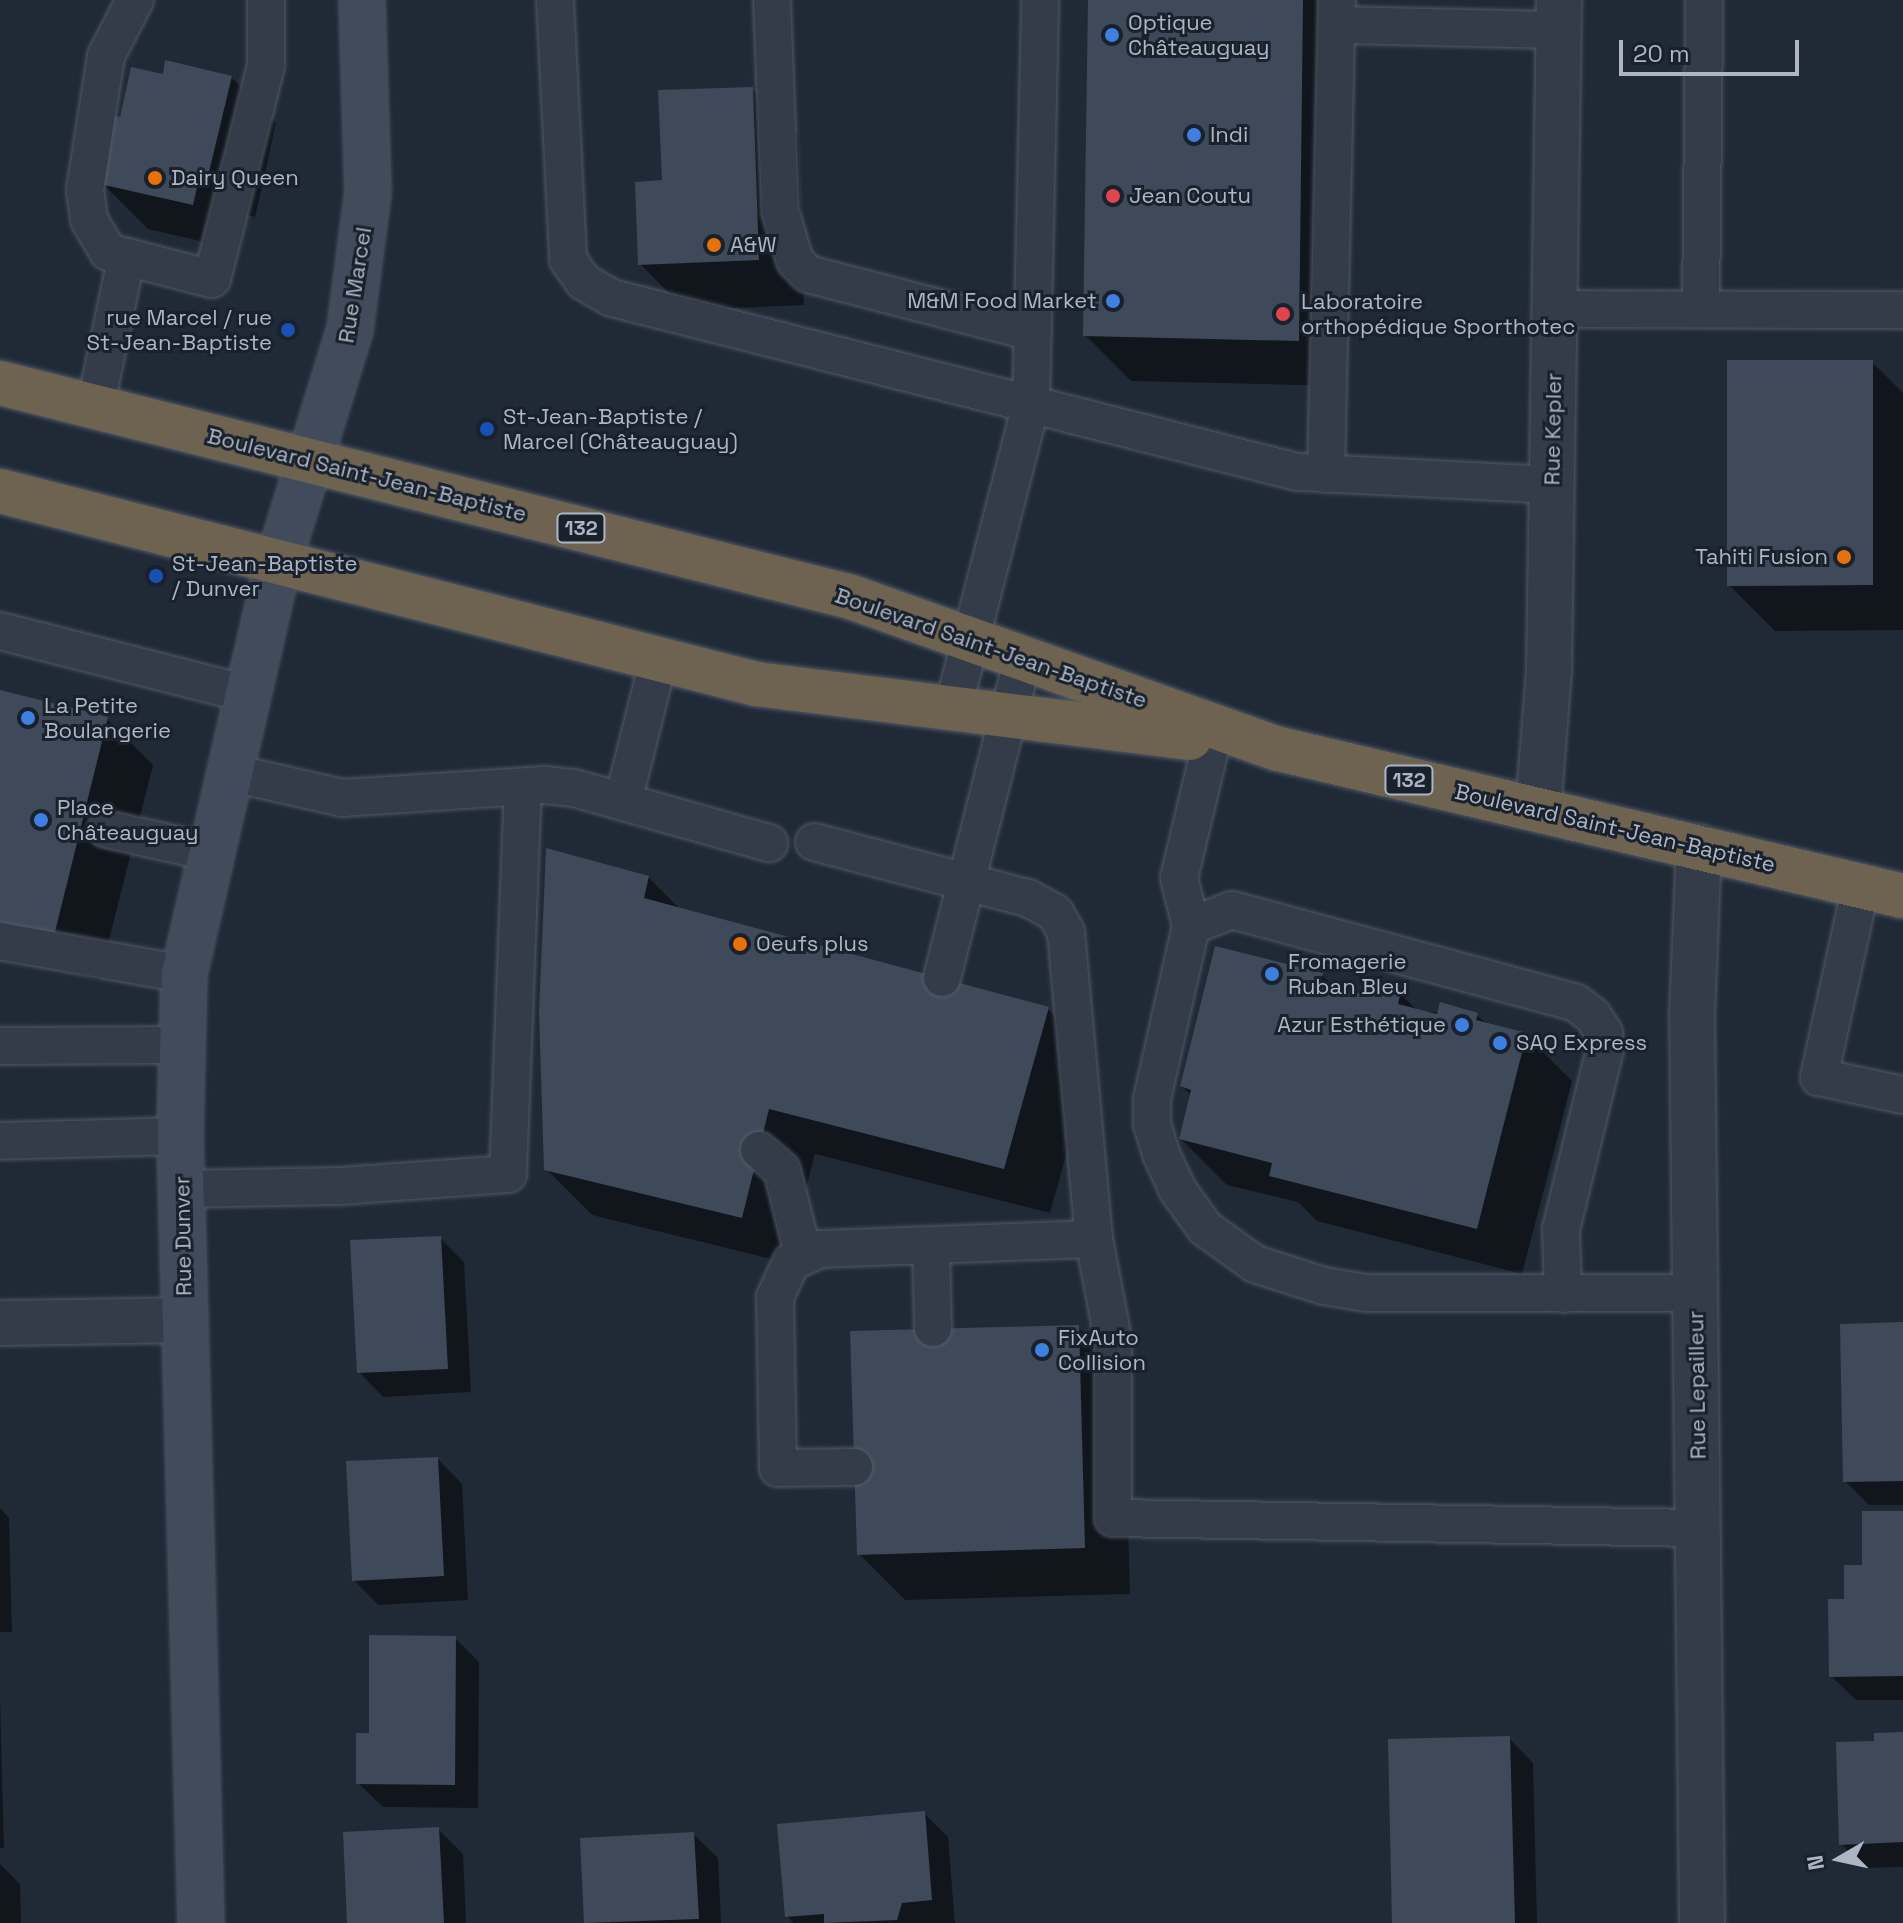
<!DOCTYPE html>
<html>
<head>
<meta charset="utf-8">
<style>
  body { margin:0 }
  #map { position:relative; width:1903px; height:1923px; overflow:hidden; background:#202a37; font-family:"Space Grotesk",sans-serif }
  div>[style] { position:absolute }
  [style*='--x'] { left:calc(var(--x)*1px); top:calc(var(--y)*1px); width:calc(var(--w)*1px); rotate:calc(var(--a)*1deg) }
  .shadow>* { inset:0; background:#0007 }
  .building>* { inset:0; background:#3e4a5a }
  .roads { filter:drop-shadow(0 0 2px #515966) drop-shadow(0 0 2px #515966) }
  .lane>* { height:36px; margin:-18px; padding:0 18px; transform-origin:18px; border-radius:18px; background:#333c48 }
  .street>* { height:44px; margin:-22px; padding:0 22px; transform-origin:22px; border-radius:22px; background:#333c48 }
  .secondary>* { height:44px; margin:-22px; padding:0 22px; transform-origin:22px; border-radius:22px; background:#414b5b }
  .highway>* { height:44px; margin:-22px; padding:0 22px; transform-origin:22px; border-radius:22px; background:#6e6350 }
  .dots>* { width:22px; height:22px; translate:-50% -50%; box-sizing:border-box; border:4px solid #19212c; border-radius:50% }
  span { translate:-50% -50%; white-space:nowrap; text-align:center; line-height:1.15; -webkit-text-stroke:6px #19212c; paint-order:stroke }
  .shield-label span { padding:2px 6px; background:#19212c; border:2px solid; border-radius:6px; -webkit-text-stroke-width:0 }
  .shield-label { font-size:20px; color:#aeb6c5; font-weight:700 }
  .poi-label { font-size:22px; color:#aeb6c5 }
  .left { translate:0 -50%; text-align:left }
  .right { translate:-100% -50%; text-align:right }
  .street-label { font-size:22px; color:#aeb6c5 }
  .north { position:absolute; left:1799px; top:1819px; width:80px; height:80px; -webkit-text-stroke:6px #19212c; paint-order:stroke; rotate:261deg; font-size:22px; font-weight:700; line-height:32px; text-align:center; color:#aeb6c5 }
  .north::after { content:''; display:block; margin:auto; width:28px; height:36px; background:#aeb6c5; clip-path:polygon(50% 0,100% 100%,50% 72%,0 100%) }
  .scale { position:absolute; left:1619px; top:40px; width:180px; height:36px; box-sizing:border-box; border:4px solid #aeb6c5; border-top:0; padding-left:10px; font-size:24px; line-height:28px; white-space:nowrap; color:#aeb6c5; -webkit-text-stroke:6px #19212c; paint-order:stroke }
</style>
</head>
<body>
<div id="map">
  <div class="shadow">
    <i style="clip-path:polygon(1090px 0,1349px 0,1344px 386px,1131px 381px,1085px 335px)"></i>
    <i style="clip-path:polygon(231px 77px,276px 123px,255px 217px,247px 215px,239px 250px,148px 229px,102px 183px,121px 119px)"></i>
    <i style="clip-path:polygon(752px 89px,798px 134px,804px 305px,686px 310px,640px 264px,664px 182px)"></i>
    <i style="clip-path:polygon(1872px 362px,1903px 393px,1903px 630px,1775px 631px,1729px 585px)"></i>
    <i style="clip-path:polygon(0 692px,107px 719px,153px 765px,99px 980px,0 955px)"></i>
    <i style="clip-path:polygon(648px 877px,681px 910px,1048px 1009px,1094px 1055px,1050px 1213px,815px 1154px,787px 1263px,592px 1215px,546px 1169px)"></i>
    <i style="clip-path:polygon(1322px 975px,1338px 991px,1371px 999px,1400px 993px,1418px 1011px,1477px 1015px,1488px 1025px,1526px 1035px,1572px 1081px,1522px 1274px,1317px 1221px,1298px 1202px,1227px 1185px,1181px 1139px,1192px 1096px,1182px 1086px)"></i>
    <i style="clip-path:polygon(440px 1238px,464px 1262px,471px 1392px,383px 1397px,359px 1372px)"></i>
    <i style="clip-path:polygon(1903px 1324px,1903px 1505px,1869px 1505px,1845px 1481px)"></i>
    <i style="clip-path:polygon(1078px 1327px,1124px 1372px,1130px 1594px,905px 1600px,859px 1554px)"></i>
    <i style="clip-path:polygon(438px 1459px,462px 1484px,468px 1600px,378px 1605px,354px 1580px)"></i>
    <i style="clip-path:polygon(0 1508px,9px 1518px,12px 1632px,0 1632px)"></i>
    <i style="clip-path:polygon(1903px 1513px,1903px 1700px,1856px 1700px,1831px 1676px,1846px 1601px)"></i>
    <i style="clip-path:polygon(455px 1638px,479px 1662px,478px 1808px,383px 1807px,358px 1783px,371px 1735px)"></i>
    <i style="clip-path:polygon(0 1695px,4px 1848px,0 1848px)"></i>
    <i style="clip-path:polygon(1903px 1734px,1903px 1867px,1865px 1868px,1841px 1844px,1876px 1742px)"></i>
    <i style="clip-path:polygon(1509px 1738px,1533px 1763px,1537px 1923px,1394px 1923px)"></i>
    <i style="clip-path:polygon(924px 1813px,948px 1837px,955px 1923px,793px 1923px,787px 1916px)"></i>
    <i style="clip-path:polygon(438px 1829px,463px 1854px,466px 1923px,349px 1923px)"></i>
    <i style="clip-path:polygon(693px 1834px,718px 1858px,721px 1923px,586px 1923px,582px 1840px)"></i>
    <i style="clip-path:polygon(0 1864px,20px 1884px,21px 1923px,0 1923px)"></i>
  </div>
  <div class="building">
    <i style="clip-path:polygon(1088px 0,1303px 0,1299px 341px,1083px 336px)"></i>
    <i style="clip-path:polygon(165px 60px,232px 76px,209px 172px,201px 170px,193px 205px,100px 184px,109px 114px,120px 117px,131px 67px,163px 74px)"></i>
    <i style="clip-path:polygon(753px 87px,759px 260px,638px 265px,635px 182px,662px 180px,658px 90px)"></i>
    <i style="clip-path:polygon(1727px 360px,1873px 360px,1873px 585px,1727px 586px)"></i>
    <i style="clip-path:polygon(0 690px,108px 717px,54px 936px,0 922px)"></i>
    <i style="clip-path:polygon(546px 848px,649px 876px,644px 898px,1049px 1007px,1004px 1169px,769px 1109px,742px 1218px,544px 1170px,539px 1012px)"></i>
    <i style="clip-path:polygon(1215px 946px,1323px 973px,1320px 984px,1369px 996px,1372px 984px,1401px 991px,1398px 1004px,1437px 1014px,1440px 1002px,1478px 1013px,1476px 1020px,1527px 1033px,1477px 1229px,1269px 1176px,1272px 1163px,1179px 1139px,1191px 1090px,1180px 1086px)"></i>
    <i style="clip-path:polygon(441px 1236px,448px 1369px,357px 1373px,350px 1240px)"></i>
    <i style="clip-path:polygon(1903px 1322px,1903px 1481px,1843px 1482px,1840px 1324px)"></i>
    <i style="clip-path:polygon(1079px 1325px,1085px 1548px,857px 1555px,850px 1331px)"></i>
    <i style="clip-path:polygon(438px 1457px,444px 1576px,352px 1581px,346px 1461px)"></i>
    <i style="clip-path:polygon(1862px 1511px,1903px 1511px,1903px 1676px,1829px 1677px,1828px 1599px,1844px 1599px,1844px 1565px,1862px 1565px)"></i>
    <i style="clip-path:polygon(369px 1635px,456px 1636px,455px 1785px,356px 1784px,356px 1733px,369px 1733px)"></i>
    <i style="clip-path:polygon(1903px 1732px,1903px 1842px,1839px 1845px,1836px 1742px,1874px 1741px,1874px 1733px)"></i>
    <i style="clip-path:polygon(1510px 1736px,1515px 1923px,1392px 1923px,1388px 1739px)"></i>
    <i style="clip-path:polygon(925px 1811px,932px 1900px,902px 1903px,897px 1920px,824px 1923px,824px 1914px,785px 1917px,777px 1824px)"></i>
    <i style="clip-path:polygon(439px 1827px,444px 1923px,347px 1923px,343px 1832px)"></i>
    <i style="clip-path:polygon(694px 1832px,699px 1919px,584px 1923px,580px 1838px)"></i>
  </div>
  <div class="roads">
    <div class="lane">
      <i style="--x:135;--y:0;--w:63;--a:117.4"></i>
      <i style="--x:106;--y:56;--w:136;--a:98.9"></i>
      <i style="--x:85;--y:190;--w:30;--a:82"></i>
      <i style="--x:89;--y:220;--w:37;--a:59"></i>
      <i style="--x:108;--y:252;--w:107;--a:14.6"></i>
      <i style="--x:212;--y:279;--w:221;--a:-75.8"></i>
      <i style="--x:266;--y:65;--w:65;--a:-90"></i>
      <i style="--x:555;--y:0;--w:260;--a:87.1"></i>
      <i style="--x:568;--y:260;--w:27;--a:54"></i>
      <i style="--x:584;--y:282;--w:32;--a:30"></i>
      <i style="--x:612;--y:298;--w:707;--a:14.25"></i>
      <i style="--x:1297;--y:472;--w:256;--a:2.9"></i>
      <i style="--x:772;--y:0;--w:211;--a:87.8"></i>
      <i style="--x:780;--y:211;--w:52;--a:73.3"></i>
      <i style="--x:795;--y:261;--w:18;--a:45"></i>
      <i style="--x:808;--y:274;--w:232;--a:14.5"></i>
      <i style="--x:1337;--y:25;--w:221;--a:1.3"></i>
      <i style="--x:1555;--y:309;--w:348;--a:0.2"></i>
      <i style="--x:1701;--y:309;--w:309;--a:-89.4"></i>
      <i style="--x:95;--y:408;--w:152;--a:-78.2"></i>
      <i style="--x:1326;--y:474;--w:474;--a:-88.7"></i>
      <i style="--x:0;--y:631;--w:255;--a:14.3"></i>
      <i style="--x:953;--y:708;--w:313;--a:-75.6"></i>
      <i style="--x:1031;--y:405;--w:405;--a:-88.7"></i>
      <i style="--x:1215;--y:727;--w:155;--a:103.4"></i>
      <i style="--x:1179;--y:878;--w:49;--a:76"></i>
      <i style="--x:1191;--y:926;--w:177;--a:102.7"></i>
      <i style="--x:1152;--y:1099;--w:25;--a:90"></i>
      <i style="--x:1152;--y:1124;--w:31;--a:73"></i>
      <i style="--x:1161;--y:1154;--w:38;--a:65"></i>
      <i style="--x:1177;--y:1189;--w:48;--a:54.3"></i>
      <i style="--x:1205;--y:1228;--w:62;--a:35.8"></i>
      <i style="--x:1255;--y:1264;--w:72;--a:17.7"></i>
      <i style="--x:1324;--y:1286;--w:43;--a:9.5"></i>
      <i style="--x:1366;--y:1293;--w:330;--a:0"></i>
      <i style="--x:228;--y:772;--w:117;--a:12.8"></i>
      <i style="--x:342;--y:798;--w:203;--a:-3.7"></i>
      <i style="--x:545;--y:785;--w:29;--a:6"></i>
      <i style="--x:574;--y:788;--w:203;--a:15.8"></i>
      <i style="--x:623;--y:802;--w:148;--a:-76"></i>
      <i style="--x:106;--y:829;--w:106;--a:12.6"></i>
      <i style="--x:814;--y:842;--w:221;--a:14.7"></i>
      <i style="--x:1028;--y:898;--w:31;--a:29"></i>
      <i style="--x:1055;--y:913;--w:22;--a:60"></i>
      <i style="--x:1066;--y:932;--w:308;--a:84.8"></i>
      <i style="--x:1094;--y:1239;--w:103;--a:79.3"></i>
      <i style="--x:1113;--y:1340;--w:178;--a:90"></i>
      <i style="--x:1113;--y:1518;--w:586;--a:0.98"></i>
      <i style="--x:1861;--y:886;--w:196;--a:102.4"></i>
      <i style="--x:1819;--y:1077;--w:86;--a:12.1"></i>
      <i style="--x:1191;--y:926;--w:44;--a:-21.3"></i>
      <i style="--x:1232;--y:910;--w:356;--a:15.1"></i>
      <i style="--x:1576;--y:1003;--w:21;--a:37"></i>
      <i style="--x:1593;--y:1016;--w:20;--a:57"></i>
      <i style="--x:1604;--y:1033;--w:16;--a:86"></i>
      <i style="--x:1605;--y:1049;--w:185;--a:103.7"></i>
      <i style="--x:1561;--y:1229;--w:65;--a:88.2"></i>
      <i style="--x:0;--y:941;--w:187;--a:10.2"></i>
      <i style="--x:942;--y:978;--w:329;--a:-75.8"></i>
      <i style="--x:0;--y:1046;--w:179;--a:-0.3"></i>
      <i style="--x:0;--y:1141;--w:180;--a:-1.6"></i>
      <i style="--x:759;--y:1150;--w:30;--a:41"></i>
      <i style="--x:782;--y:1170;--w:87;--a:76"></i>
      <i style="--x:182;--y:1189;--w:159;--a:-1.1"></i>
      <i style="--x:341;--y:1186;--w:167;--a:-4.1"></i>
      <i style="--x:508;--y:1174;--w:387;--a:-87.8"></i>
      <i style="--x:931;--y:1245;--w:83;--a:88.6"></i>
      <i style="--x:854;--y:1467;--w:76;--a:179.2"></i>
      <i style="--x:778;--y:1468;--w:171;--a:-91"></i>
      <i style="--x:775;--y:1297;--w:38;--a:-65"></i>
      <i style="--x:791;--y:1262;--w:32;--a:-24"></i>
      <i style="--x:820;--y:1249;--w:274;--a:-2.1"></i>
    </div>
    <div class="street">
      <i style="--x:1538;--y:810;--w:141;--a:-85.5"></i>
      <i style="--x:1549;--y:669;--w:669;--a:-89.14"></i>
      <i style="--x:1699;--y:847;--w:165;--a:92.4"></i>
      <i style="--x:1692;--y:1012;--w:911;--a:89.37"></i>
      <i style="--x:0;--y:1323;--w:185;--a:-0.9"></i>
    </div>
    <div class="secondary">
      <i style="--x:201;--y:1923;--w:787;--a:-91.53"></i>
      <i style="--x:180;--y:1136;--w:162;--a:-88.6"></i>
      <i style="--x:184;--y:974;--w:425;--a:-77.1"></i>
      <i style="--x:279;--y:560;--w:242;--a:-72.9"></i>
      <i style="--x:350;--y:329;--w:137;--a:-82.5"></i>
      <i style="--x:368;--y:193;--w:193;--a:-91.8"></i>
    </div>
    <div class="highway">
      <i style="--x:0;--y:383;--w:877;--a:14.12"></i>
      <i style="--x:851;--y:597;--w:454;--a:19.6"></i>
      <i style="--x:1279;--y:749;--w:641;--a:13.26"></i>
      <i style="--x:0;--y:491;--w:780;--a:14.32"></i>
      <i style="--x:756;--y:684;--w:437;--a:7.1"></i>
    </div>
  </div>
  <div class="dots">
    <i style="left:1112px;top:35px;background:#3f7fe0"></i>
    <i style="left:1194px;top:135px;background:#3f7fe0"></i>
    <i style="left:155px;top:178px;background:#e8710a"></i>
    <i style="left:1113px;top:196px;background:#e0444e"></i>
    <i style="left:714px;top:245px;background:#e8710a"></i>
    <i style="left:1113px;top:301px;background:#3f7fe0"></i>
    <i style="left:1283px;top:314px;background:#e0444e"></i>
    <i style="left:288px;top:330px;background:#1a4fb4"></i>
    <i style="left:487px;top:429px;background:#1a4fb4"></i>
    <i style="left:1844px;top:557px;background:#e8710a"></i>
    <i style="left:156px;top:576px;background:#1a4fb4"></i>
    <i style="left:28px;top:718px;background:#3f7fe0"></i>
    <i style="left:41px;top:820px;background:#3f7fe0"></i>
    <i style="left:740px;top:944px;background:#e8710a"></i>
    <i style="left:1272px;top:974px;background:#3f7fe0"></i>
    <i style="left:1462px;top:1025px;background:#3f7fe0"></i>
    <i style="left:1500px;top:1043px;background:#3f7fe0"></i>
    <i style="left:1042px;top:1350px;background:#3f7fe0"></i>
  </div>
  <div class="shield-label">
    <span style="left:581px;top:528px">132</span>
    <span style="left:1409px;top:780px">132</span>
  </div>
  <div class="poi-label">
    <span class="left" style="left:1128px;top:35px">Optique<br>Châteauguay</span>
    <span class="left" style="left:1210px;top:135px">Indi</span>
    <span class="left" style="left:171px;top:178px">Dairy Queen</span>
    <span class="left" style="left:1129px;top:196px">Jean Coutu</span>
    <span class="left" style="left:730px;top:245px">A&amp;W</span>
    <span class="right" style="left:1097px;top:301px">M&amp;M Food Market</span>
    <span class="left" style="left:1301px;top:314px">Laboratoire<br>orthopédique Sporthotec</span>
    <span class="right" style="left:272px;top:330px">rue Marcel / rue<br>St-Jean-Baptiste</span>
    <span class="left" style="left:503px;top:429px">St-Jean-Baptiste /<br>Marcel (Châteauguay)</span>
    <span class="right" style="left:1828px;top:557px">Tahiti Fusion</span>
    <span class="left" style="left:172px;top:576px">St-Jean-Baptiste<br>/ Dunver</span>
    <span class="left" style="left:44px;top:718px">La Petite<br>Boulangerie</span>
    <span class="left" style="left:57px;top:820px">Place<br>Châteauguay</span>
    <span class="left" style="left:756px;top:944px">Oeufs plus</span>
    <span class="left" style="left:1288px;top:974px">Fromagerie<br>Ruban Bleu</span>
    <span class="right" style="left:1446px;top:1025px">Azur Esthétique</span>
    <span class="left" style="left:1516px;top:1043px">SAQ Express</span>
    <span class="left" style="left:1058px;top:1350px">FixAuto<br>Collision</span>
  </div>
  <div class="street-label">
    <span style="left:355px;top:285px;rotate:-81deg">Rue Marcel</span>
    <span style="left:1553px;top:429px;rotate:-89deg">Rue Kepler</span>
    <span style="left:367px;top:475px;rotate:14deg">Boulevard Saint-Jean-Baptiste</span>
    <span style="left:991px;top:648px;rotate:19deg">Boulevard Saint-Jean-Baptiste</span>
    <span style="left:1615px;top:828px;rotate:13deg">Boulevard Saint-Jean-Baptiste</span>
    <span style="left:183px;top:1236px;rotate:-91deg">Rue Dunver</span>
    <span style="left:1697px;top:1385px;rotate:-91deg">Rue Lepailleur</span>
  </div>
  <div class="north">N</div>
  <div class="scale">20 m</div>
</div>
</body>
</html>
